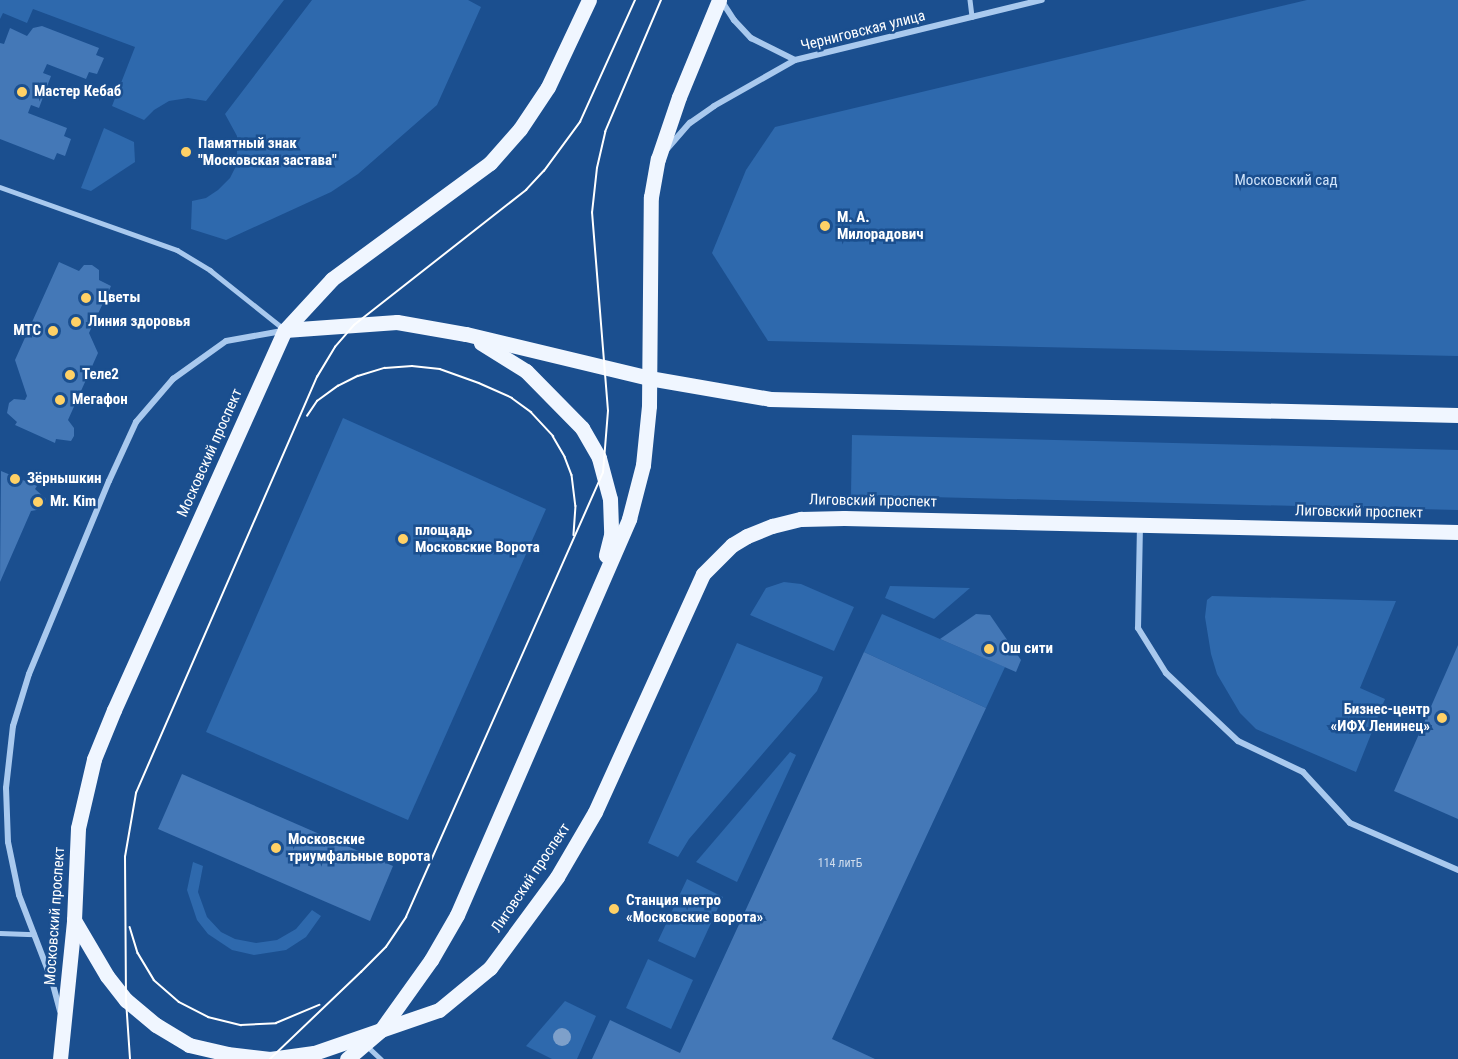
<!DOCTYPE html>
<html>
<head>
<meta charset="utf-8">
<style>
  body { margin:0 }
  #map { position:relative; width:1458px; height:1059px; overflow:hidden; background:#1b4f8f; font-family:"Roboto Condensed",sans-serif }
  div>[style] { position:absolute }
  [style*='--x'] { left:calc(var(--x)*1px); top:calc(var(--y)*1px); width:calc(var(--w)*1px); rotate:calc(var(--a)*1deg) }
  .green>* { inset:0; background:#2e69ad }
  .building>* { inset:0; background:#4478b7 }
  .lane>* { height:4.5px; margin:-2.25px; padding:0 2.25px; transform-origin:2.25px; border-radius:2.25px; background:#a9c9ee }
  .street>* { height:6px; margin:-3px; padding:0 3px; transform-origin:3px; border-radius:3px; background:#a9c9ee }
  .primary>* { height:15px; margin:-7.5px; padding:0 7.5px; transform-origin:7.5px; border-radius:7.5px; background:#f0f6ff }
  .tram>* { height:1.5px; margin:-0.75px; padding:0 0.75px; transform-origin:0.75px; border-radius:0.75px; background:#fff }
  .trees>* { width:18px; height:18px; margin:-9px; border-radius:50%; background:#7ea0ca }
  .dots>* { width:16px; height:16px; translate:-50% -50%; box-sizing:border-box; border:3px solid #1b4f8f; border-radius:50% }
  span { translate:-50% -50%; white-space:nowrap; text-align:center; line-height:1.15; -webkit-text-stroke:5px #1b4f8f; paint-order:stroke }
  .number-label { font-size:12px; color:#d0dded }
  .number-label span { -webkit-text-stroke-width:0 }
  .street-label { font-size:15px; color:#fff }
  .poi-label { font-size:15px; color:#fff; font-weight:700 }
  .left { translate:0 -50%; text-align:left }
  .right { translate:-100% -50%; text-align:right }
  .park-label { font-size:15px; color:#cfe3fa }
</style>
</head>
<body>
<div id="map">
  <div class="green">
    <i style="clip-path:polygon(0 0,284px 0,206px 101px,188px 98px,169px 101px,154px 110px,144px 120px,112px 106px,135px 47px,33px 9px,27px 23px,3px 13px,0 19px)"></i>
    <i style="clip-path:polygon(312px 0,468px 0,481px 7px,437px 105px,358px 174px,331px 192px,226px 240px,191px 229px,192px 201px,206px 198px,218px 190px,230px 178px,237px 164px,237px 136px,225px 114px)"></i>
    <i style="clip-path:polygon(1307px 0,1458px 0,1458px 356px,768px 341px,712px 253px,746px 170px,775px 127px)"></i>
    <i style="clip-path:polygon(104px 128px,134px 142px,135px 162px,91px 191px,81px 188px)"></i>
    <i style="clip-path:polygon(343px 418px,546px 509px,408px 820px,206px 732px)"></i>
    <i style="clip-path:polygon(852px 435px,1458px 450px,1458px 510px,851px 495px)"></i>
    <i style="clip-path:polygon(784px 582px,801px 584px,854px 607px,834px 651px,750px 615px,766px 588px)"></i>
    <i style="clip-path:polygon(890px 586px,970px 588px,934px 619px,885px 598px)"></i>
    <i style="clip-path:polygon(1212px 596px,1396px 601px,1360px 688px,1385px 699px,1356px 772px,1256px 729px,1240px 713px,1217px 674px,1211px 654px,1205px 617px,1207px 600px)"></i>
    <i style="clip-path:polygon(882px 614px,1005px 667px,986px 708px,864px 652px)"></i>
    <i style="clip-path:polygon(737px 643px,823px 677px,817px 691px,689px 839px,678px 857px,648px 843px)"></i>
    <i style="clip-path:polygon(790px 752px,796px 755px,737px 882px,696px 862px)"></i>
    <i style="clip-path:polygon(193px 862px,203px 866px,198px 892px,207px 917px,221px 932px,235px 939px,256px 943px,277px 940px,296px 929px,312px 910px,321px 916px,306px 937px,286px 950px,254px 955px,232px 950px,208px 934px,197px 920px,187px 890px)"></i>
    <i style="clip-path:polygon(687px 879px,723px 897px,695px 958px,658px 941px)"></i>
    <i style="clip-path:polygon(648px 959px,693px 980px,671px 1029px,626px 1008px)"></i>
    <i style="clip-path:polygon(565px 1001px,596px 1016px,577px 1059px,552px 1059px,526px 1046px)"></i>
  </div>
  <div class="building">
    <i style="clip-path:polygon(42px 26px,99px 48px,96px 55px,104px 58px,97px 74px,89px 72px,86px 79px,47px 64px,43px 73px,51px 76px,39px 108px,31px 105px,28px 113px,67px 128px,64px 136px,71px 139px,65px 156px,57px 153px,54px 160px,0 139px,0 43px,4px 44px,10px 28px,27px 36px,33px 28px)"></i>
    <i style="clip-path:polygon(59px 262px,79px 271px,84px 265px,92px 265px,99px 270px,99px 280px,111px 286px,89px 333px,98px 353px,68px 420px,74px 428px,74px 436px,71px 441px,56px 439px,55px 443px,15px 425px,17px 422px,7px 413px,9px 403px,14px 399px,25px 400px,27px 396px,15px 360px)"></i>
    <i style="clip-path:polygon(1px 471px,37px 486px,35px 489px,46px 499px,42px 509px,31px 511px,0 582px)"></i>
    <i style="clip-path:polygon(976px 614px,990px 615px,1021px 660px,1016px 672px,940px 639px)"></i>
    <i style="clip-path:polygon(1458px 645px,1458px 819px,1394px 791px)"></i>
    <i style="clip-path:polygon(864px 652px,986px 708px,832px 1039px,875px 1059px,592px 1059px,610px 1020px,680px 1053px)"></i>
    <i style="clip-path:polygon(182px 774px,393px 866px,370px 921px,158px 829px)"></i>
  </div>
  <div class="lane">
    <i style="--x:970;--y:0;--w:17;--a:83"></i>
    <i style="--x:0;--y:187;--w:188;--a:19.6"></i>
    <i style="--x:177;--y:250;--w:39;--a:31"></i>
    <i style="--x:210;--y:270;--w:95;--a:38.6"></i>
    <i style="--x:0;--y:933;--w:34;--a:2"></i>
    <i style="--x:367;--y:1046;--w:19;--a:43"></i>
  </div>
  <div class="street">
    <i style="--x:721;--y:0;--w:24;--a:57"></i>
    <i style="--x:734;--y:20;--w:25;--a:47"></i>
    <i style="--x:751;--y:38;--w:49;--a:26.6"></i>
    <i style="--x:667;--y:149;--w:35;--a:-49"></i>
    <i style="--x:690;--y:123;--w:29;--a:-35"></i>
    <i style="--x:714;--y:106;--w:93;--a:-29.6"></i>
    <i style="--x:795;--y:60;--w:254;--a:-13.7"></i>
    <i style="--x:1140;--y:525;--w:103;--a:91.1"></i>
    <i style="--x:1138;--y:628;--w:53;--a:58.1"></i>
    <i style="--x:1166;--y:673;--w:99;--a:43.4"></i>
    <i style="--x:1238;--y:741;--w:72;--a:25.5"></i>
    <i style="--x:1303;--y:772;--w:69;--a:47.3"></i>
    <i style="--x:1350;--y:823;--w:118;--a:23.5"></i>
    <i style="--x:60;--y:1011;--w:31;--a:-105"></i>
    <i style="--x:52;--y:981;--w:92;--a:-111"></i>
    <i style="--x:19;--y:895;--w:54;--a:-101.7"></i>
    <i style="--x:8;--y:842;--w:54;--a:-92.1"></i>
    <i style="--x:6;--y:788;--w:62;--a:-83.6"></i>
    <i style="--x:13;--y:726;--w:54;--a:-72.9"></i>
    <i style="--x:29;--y:674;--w:209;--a:-67.5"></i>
    <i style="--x:109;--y:481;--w:65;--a:-65.4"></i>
    <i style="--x:136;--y:422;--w:57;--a:-49.3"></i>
    <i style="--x:173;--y:379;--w:65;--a:-35.6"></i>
    <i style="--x:226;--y:341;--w:57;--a:-10.1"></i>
  </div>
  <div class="primary">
    <i style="--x:285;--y:330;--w:112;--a:-4.1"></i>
    <i style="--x:397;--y:322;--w:70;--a:9.9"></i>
    <i style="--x:466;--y:334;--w:188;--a:13.5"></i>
    <i style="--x:649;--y:378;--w:123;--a:9.8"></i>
    <i style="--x:770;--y:399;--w:688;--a:1.33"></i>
    <i style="--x:481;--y:343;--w:53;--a:31.9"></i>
    <i style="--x:526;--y:371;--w:80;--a:45.5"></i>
    <i style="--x:582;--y:428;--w:34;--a:60"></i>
    <i style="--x:599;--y:458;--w:42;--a:75"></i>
    <i style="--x:610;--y:499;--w:36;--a:88"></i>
    <i style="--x:611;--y:535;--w:21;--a:104"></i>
    <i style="--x:74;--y:920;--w:65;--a:59.5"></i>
    <i style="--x:107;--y:976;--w:31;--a:52"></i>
    <i style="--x:126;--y:1000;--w:39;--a:40"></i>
    <i style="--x:156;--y:1025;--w:39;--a:31"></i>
    <i style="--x:189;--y:1045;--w:39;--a:13"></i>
    <i style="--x:227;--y:1054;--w:43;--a:6.6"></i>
    <i style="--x:270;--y:1059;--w:44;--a:-7.8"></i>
    <i style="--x:314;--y:1053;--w:132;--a:-19"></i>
    <i style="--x:439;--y:1010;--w:66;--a:-39.5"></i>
    <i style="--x:490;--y:968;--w:113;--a:-53.6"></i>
    <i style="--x:557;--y:877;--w:75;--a:-59.7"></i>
    <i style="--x:595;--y:812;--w:261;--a:-65.6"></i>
    <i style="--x:703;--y:574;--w:41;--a:-45"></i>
    <i style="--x:732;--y:545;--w:17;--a:-31"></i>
    <i style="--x:747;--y:536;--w:27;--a:-22"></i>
    <i style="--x:772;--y:526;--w:30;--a:-14"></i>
    <i style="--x:801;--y:519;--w:43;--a:-1.3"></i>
    <i style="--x:844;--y:518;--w:614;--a:1.31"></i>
    <i style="--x:60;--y:1059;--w:140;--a:-84.2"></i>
    <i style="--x:74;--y:920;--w:92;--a:-87.5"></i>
    <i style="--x:78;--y:828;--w:71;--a:-76.9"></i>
    <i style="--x:94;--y:759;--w:53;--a:-67.8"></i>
    <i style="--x:114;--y:710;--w:417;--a:-65.8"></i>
    <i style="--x:285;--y:330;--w:69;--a:-47.3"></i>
    <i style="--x:332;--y:279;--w:196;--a:-36.3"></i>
    <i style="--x:490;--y:163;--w:45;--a:-48.6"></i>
    <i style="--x:520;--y:129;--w:50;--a:-56.3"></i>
    <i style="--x:548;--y:87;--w:96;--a:-64.8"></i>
    <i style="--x:347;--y:1059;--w:45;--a:-40.5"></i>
    <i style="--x:381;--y:1030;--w:86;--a:-54.5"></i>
    <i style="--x:431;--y:960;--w:52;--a:-60"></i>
    <i style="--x:457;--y:915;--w:432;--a:-66.5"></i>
    <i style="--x:629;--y:519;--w:56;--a:-75.5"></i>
    <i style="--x:643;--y:465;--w:59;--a:-84.2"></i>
    <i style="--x:649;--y:406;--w:209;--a:-89.5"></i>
    <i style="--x:651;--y:197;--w:39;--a:-80"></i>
    <i style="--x:658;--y:159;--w:65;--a:-71.3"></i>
    <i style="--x:679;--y:97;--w:105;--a:-67.6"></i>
  </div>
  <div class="tram">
    <i style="--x:307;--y:416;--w:18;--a:-56"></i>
    <i style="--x:317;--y:401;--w:26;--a:-36"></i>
    <i style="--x:338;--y:386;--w:22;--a:-27"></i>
    <i style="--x:358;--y:376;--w:28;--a:-17"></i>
    <i style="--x:385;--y:368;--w:27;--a:-4"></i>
    <i style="--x:412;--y:366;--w:28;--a:6"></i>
    <i style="--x:440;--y:369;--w:41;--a:19.7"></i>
    <i style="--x:479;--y:383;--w:36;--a:24"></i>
    <i style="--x:512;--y:398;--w:24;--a:36"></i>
    <i style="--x:531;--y:412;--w:33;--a:47"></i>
    <i style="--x:553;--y:436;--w:24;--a:60"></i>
    <i style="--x:565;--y:457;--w:19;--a:69"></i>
    <i style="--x:572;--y:475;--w:31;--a:83"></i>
    <i style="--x:576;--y:506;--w:29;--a:94"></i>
    <i style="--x:130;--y:927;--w:27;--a:73"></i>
    <i style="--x:138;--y:953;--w:31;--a:59"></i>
    <i style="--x:154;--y:980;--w:33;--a:41"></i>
    <i style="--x:179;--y:1002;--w:33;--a:27"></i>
    <i style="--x:208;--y:1017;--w:34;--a:14"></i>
    <i style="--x:241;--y:1025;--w:35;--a:-3"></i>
    <i style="--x:276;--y:1023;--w:47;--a:-22.7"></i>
    <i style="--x:130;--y:1059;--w:59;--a:-93.9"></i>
    <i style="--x:126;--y:1000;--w:143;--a:-90.4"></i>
    <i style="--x:125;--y:857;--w:65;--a:-80.2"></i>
    <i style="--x:136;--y:793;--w:454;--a:-66.5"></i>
    <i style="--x:317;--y:377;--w:35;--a:-59"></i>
    <i style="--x:335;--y:347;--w:29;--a:-49"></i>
    <i style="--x:354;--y:325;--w:219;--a:-38.1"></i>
    <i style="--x:526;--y:190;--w:26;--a:-47"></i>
    <i style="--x:544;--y:171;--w:61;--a:-53.7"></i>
    <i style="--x:580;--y:122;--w:134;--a:-65.7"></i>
    <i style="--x:270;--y:1059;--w:126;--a:-43.7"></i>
    <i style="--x:361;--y:972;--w:35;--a:-45"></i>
    <i style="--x:386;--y:947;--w:36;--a:-56"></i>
    <i style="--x:406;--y:917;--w:486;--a:-66.1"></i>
    <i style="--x:603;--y:473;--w:62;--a:-85.4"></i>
    <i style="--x:608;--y:411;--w:199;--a:-94.6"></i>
    <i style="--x:592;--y:213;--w:45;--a:-83.7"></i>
    <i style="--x:597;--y:168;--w:37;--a:-77"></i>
    <i style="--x:605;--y:132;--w:143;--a:-67"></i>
  </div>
  <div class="trees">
    <i style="left:562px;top:1037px"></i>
  </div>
  <div class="dots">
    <i style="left:22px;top:92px;background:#ffd166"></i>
    <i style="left:186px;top:152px;background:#ffd166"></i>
    <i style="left:825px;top:226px;background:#ffd166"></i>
    <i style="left:86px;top:298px;background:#ffd166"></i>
    <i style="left:76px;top:322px;background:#ffd166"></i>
    <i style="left:53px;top:331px;background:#ffd166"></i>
    <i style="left:70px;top:375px;background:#ffd166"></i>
    <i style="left:60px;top:400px;background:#ffd166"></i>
    <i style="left:15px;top:479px;background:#ffd166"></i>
    <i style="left:38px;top:502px;background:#ffd166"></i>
    <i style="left:403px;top:539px;background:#ffd166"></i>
    <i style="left:989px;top:649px;background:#ffd166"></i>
    <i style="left:1442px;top:718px;background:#ffd166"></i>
    <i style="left:276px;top:848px;background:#ffd166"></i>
    <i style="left:614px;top:909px;background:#ffd166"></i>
  </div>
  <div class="number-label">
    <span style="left:840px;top:864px">114 литБ</span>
  </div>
  <div class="street-label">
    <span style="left:863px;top:31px;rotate:-14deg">Черниговская улица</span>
    <span style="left:210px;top:453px;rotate:-66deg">Московский проспект</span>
    <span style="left:873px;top:501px;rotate:1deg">Лиговский проспект</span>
    <span style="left:1359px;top:512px;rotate:1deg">Лиговский проспект</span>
    <span style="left:531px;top:878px;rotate:-56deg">Лиговский проспект</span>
    <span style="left:55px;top:916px;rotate:-86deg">Московский проспект</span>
  </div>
  <div class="poi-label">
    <span class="left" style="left:34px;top:92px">Мастер Кебаб</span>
    <span class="left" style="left:198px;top:152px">Памятный знак<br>"Московская застава"</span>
    <span class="left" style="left:837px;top:226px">М. А.<br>Милорадович</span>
    <span class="left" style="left:98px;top:298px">Цветы</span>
    <span class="left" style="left:88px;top:322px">Линия здоровья</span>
    <span class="right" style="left:41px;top:331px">МТС</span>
    <span class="left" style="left:82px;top:375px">Теле2</span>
    <span class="left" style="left:72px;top:400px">Мегафон</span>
    <span class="left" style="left:27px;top:479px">Зёрнышкин</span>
    <span class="left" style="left:50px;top:502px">Mr. Kim</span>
    <span class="left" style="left:415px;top:539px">площадь<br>Московские Ворота</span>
    <span class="left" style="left:1001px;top:649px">Ош сити</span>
    <span class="right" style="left:1430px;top:718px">Бизнес-центр<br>«ИФХ Ленинец»</span>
    <span class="left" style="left:288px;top:848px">Московские<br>триумфальные ворота</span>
    <span class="left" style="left:626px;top:909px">Станция метро<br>«Московские ворота»</span>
  </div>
  <div class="park-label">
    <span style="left:1286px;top:181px">Московский сад</span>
  </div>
</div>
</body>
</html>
